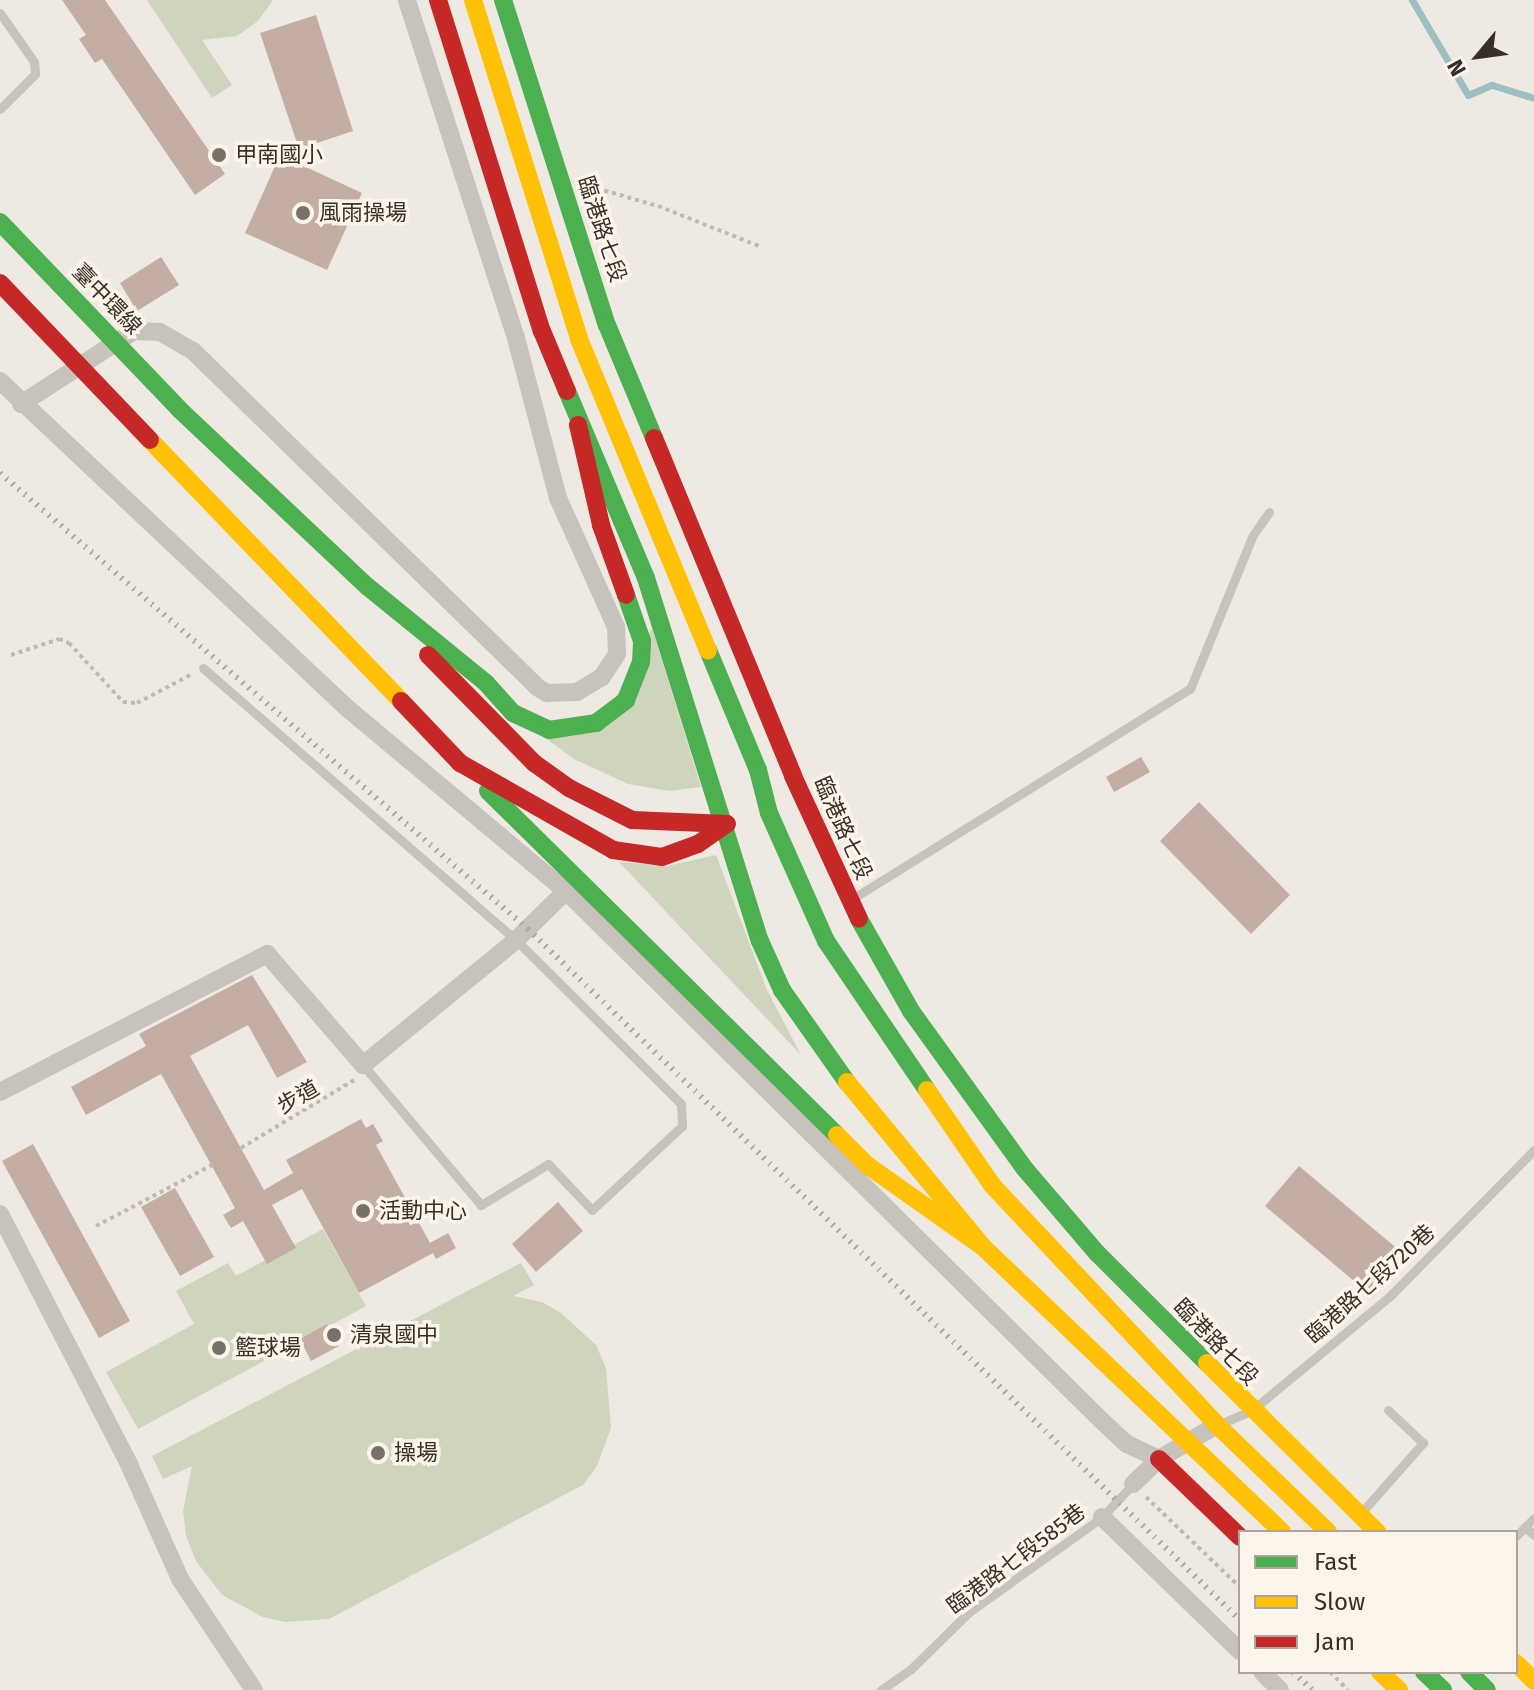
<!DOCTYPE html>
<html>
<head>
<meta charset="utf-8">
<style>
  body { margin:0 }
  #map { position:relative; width:1534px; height:1690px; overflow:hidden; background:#efe9e3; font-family:"Fira Sans","Noto Sans TC",sans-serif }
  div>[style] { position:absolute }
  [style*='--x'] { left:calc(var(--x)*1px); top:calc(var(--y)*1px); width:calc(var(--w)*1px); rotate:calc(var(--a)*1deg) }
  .green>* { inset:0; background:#cfd5bc }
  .stream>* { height:7px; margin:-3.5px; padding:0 3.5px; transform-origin:3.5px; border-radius:3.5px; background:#9ebfc1 }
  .building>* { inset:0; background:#c4aea4 }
  .path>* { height:4px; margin-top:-2px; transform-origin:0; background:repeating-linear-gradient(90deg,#c1bab4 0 4px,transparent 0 8px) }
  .lane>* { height:9px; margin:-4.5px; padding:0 4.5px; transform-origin:4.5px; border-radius:4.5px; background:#c8c2bc }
  .street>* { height:18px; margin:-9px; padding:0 9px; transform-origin:9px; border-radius:9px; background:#c8c2bc }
  .fast>* { height:18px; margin:-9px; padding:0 9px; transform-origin:9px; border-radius:9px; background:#4caf50 }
  .slow>* { height:18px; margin:-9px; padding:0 9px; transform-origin:9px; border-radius:9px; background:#ffc107 }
  .jam>* { height:18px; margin:-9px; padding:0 9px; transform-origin:9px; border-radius:9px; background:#c62828 }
  .rail>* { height:6px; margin-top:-3px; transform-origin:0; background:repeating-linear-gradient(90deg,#b0aba6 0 2px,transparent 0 8px) }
  .fast-bridge>* { height:18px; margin:-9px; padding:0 9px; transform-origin:9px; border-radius:9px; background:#4caf50 }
  .jam-bridge>* { height:18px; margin:-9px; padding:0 9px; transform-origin:9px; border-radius:9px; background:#c62828 }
  .dots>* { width:22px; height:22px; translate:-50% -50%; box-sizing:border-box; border:4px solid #fbf4ea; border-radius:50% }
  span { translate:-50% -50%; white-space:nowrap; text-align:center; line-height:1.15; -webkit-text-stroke:7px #fbf4ea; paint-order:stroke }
  .poi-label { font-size:22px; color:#392f29 }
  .left { translate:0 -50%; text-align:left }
  .street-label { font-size:22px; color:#392f29 }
  .legend { position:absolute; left:1238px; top:1530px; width:280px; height:144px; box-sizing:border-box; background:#fbf4ea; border:2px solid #ada59d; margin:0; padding:10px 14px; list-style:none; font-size:24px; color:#392f29 }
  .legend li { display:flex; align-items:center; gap:16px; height:40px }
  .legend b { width:40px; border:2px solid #ada59d }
  .north { position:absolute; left:1438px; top:16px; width:80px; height:80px; -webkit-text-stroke:6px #fbf4ea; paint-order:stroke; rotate:241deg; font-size:22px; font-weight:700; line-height:32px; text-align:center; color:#392f29 }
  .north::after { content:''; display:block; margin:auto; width:28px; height:36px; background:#392f29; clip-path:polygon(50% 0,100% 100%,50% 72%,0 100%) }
</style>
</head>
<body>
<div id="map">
  <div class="green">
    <i style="clip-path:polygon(147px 0,273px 0,258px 21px,237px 36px,202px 40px,232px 85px,212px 98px)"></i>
    <i style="clip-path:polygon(652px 628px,701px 787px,669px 791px,628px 784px,574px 759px,533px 729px,598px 731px)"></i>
    <i style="clip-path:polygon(716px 855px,767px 990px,801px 1055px,619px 862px,667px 866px)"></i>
    <i style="clip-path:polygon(323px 1229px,366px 1306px,138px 1429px,106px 1372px,194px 1324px,176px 1291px,228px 1263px,236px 1276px)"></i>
    <i style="clip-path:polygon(521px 1263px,534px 1285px,513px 1296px,542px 1302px,561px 1313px,596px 1345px,606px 1368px,611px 1428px,597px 1466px,583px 1485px,329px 1619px,285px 1622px,263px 1617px,222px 1595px,196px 1561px,186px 1536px,183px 1511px,192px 1466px,163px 1479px,152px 1456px)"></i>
  </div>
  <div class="stream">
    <i style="--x:1412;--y:0;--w:110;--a:59.5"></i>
    <i style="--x:1468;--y:95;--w:26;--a:-23"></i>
    <i style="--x:1492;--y:85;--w:44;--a:17.2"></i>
  </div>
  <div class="building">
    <i style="clip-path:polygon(62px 0,105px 0,225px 174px,195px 195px,102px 59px,95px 63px,79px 39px,86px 35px)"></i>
    <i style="clip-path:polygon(316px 15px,353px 131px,299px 149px,260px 33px)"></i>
    <i style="clip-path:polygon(280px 155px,362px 193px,327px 270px,245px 233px)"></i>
    <i style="clip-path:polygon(161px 257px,179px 285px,137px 311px,120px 283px)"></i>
    <i style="clip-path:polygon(1141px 757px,1150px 772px,1114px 792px,1106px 777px)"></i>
    <i style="clip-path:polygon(1199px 802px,1290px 895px,1251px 934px,1160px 841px)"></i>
    <i style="clip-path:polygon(252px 975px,307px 1062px,277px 1078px,248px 1025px,190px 1056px,264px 1190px,293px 1173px,286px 1160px,361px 1119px,366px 1128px,373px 1124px,383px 1141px,376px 1145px,430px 1243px,448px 1233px,456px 1248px,436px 1259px,433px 1253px,359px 1293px,302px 1189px,272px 1205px,296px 1248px,267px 1264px,243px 1221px,231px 1228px,223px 1215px,235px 1208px,161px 1074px,86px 1115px,71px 1087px,146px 1046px,139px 1034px)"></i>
    <i style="clip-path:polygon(33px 1144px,130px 1321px,99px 1338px,2px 1161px)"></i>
    <i style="clip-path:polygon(1299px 1166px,1407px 1257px,1373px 1297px,1265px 1206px)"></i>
    <i style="clip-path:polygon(175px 1188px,214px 1257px,180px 1276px,141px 1207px)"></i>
    <i style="clip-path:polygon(558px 1202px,583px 1231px,536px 1272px,512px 1244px)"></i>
    <i style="clip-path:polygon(327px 1324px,339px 1346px,311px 1361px,300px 1339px)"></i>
  </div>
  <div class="path">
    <i style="--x:589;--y:186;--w:72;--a:16.2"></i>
    <i style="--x:658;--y:206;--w:109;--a:21.6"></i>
    <i style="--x:11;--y:655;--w:51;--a:-18.4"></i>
    <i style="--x:59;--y:639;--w:11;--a:22"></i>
    <i style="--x:69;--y:643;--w:80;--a:47.5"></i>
    <i style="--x:123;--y:702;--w:14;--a:4"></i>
    <i style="--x:137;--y:703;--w:60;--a:-27.8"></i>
    <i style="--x:241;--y:1148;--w:132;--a:-31"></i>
    <i style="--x:96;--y:1226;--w:131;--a:-27.7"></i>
    <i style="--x:1146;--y:1497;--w:130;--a:43.8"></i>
    <i style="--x:1330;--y:1672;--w:25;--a:45"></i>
  </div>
  <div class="lane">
    <i style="--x:0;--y:13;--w:60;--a:55.2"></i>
    <i style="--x:34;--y:62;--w:12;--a:85"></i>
    <i style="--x:35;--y:74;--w:49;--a:135"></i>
    <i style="--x:203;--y:668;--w:415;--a:41"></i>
    <i style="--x:516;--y:940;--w:233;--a:44.8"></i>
    <i style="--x:681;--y:1104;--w:22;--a:87"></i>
    <i style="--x:682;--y:1126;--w:123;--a:137"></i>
    <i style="--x:592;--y:1210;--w:64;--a:-133.7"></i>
    <i style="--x:548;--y:1164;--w:79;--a:148.5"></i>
    <i style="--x:481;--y:1205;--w:183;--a:-130.1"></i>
    <i style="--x:852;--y:899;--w:398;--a:-31.9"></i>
    <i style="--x:1190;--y:689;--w:166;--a:-67.8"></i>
    <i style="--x:1253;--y:535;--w:28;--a:-55"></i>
    <i style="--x:1220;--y:1424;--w:34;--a:-23"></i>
    <i style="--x:1251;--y:1411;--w:182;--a:-39.6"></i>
    <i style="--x:1391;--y:1295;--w:204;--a:-45.4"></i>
    <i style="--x:1361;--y:1513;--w:94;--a:-48.5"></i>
    <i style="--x:1423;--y:1443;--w:48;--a:-136.7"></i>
    <i style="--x:1525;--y:1527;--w:12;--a:42"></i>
    <i style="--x:1516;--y:1536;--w:25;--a:-45"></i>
    <i style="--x:881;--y:1690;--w:35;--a:-35"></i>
    <i style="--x:910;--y:1670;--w:83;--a:-44.5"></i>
    <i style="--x:969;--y:1612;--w:163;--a:-35.5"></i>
    <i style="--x:1102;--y:1517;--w:45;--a:-46.8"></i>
  </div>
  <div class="street">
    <i style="--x:0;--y:381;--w:477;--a:43.3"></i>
    <i style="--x:347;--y:708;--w:285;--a:39.9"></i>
    <i style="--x:566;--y:891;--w:754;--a:44.68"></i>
    <i style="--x:1102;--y:1421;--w:34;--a:43"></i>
    <i style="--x:1127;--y:1444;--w:35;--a:25"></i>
    <i style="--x:21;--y:404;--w:135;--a:-32.9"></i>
    <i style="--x:134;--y:331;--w:26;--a:2"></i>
    <i style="--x:160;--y:332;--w:38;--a:30"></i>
    <i style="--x:193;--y:351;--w:481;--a:44.3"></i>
    <i style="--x:537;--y:687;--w:12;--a:31"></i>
    <i style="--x:547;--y:693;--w:30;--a:-2"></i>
    <i style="--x:577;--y:692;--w:29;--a:-31"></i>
    <i style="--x:602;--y:677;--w:27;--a:-57"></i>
    <i style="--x:617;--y:654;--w:27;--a:-92"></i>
    <i style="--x:616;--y:627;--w:141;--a:-114.2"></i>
    <i style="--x:558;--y:498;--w:165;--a:-104.7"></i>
    <i style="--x:516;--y:338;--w:355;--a:-107.9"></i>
    <i style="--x:0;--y:1092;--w:301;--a:-27.3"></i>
    <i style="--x:267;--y:954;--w:147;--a:49.1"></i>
    <i style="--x:363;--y:1065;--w:198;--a:-39.2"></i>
    <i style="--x:516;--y:940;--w:70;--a:-44.4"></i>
    <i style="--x:0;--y:1214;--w:279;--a:62.7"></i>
    <i style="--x:128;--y:1462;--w:128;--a:66"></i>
    <i style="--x:180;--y:1579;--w:133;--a:56.3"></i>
    <i style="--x:1133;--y:1484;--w:36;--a:-44"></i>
    <i style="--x:1159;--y:1459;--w:67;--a:-30.4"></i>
    <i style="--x:1102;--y:1517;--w:192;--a:44.2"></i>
    <i style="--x:1262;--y:1672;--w:25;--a:45"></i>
  </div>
  <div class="fast">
    <i style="--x:503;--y:0;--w:341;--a:72.3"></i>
    <i style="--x:607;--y:325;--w:122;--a:67.4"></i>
    <i style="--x:567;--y:391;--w:203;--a:67.1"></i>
    <i style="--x:646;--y:578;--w:380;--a:72.6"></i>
    <i style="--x:760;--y:941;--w:54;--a:65.8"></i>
    <i style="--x:782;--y:990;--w:113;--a:54.8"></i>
    <i style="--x:180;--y:410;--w:258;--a:43.3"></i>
    <i style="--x:368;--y:587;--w:152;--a:39.1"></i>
    <i style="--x:486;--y:683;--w:40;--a:48"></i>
    <i style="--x:513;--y:713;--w:40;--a:25"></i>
    <i style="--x:549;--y:730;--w:48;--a:-8.5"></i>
    <i style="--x:596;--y:723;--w:38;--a:-37"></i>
    <i style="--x:626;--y:700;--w:41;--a:-68.5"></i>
    <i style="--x:641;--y:662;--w:21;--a:-87"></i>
    <i style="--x:642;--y:641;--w:49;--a:-109.2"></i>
    <i style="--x:708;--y:650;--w:130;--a:67.4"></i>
    <i style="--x:758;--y:770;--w:44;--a:75.7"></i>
    <i style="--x:769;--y:813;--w:140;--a:66"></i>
    <i style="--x:826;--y:941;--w:180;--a:55.9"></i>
    <i style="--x:488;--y:791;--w:490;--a:44.6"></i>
    <i style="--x:859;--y:919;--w:106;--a:60.5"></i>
    <i style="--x:911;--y:1011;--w:195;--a:54.2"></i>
    <i style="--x:1025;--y:1169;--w:111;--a:49.4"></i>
    <i style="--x:1097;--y:1253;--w:156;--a:45"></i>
    <i style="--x:1424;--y:1672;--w:26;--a:43"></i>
    <i style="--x:1469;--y:1672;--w:25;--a:45"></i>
  </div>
  <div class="slow">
    <i style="--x:473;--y:0;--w:355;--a:72.6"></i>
    <i style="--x:579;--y:339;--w:337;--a:67.5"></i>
    <i style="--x:150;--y:440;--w:362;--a:46.1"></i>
    <i style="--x:847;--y:1082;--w:212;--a:50.5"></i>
    <i style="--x:982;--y:1246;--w:414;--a:43.6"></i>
    <i style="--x:927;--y:1090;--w:115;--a:55.6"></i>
    <i style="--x:992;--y:1185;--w:329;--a:46.8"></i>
    <i style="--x:1217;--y:1425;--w:154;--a:43.9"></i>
    <i style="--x:837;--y:1135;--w:42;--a:45"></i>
    <i style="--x:867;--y:1165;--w:141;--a:35.2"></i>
    <i style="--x:1207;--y:1363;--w:240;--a:44.8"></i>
    <i style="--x:1516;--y:1663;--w:25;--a:45"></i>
    <i style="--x:1380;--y:1672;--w:26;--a:43"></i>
  </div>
  <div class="jam">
    <i style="--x:438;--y:0;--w:347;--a:72.6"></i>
    <i style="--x:542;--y:331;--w:65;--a:67.4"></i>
    <i style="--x:578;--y:425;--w:103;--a:77"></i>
    <i style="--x:601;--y:525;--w:74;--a:70.3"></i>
    <i style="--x:654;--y:438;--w:365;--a:67.6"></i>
    <i style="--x:793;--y:776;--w:157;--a:65.2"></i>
    <i style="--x:428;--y:655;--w:151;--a:45.5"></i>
    <i style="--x:534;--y:763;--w:43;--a:35.5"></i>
    <i style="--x:569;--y:788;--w:71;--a:26.9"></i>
    <i style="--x:632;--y:820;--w:95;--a:2.4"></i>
    <i style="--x:401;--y:701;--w:86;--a:46.4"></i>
    <i style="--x:460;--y:763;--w:176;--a:29.6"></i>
    <i style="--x:613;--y:850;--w:49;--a:8.1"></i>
    <i style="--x:662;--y:857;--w:38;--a:-20"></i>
    <i style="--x:698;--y:844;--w:35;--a:-35"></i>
    <i style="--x:1159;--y:1459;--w:112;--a:43.9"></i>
  </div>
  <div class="rail">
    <i style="--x:0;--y:473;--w:698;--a:40.82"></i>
    <i style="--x:528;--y:929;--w:992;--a:44.14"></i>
    <i style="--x:1293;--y:1672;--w:26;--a:43"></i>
  </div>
  <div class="fast-bridge">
    <i style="--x:0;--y:222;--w:260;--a:46.2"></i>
  </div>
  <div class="jam-bridge">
    <i style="--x:0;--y:283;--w:217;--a:46.3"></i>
  </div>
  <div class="dots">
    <i style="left:219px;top:155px;background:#79706a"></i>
    <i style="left:303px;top:213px;background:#79706a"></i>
    <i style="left:363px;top:1211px;background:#79706a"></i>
    <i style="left:334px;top:1335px;background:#79706a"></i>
    <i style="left:219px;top:1348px;background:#79706a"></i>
    <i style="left:378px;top:1453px;background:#79706a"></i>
  </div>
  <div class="poi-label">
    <span class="left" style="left:235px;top:155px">甲南國小</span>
    <span class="left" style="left:319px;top:213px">風雨操場</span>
    <span class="left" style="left:379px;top:1211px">活動中心</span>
    <span class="left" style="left:350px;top:1335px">清泉國中</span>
    <span class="left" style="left:235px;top:1348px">籃球場</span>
    <span class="left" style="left:394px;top:1453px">操場</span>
  </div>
  <div class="street-label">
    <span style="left:602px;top:229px;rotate:72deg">臨港路七段</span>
    <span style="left:107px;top:299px;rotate:46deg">臺中環線</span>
    <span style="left:843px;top:828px;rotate:66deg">臨港路七段</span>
    <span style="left:298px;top:1097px;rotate:-30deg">步道</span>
    <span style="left:1370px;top:1284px;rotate:-42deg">臨港路七段720巷</span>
    <span style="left:1216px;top:1342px;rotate:46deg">臨港路七段</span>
    <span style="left:1016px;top:1559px;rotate:-37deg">臨港路七段585巷</span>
  </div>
  <ul class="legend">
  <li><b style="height:10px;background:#4caf50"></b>Fast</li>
  <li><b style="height:10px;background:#ffc107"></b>Slow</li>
  <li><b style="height:10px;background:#c62828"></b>Jam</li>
  </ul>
  <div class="north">N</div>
</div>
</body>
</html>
